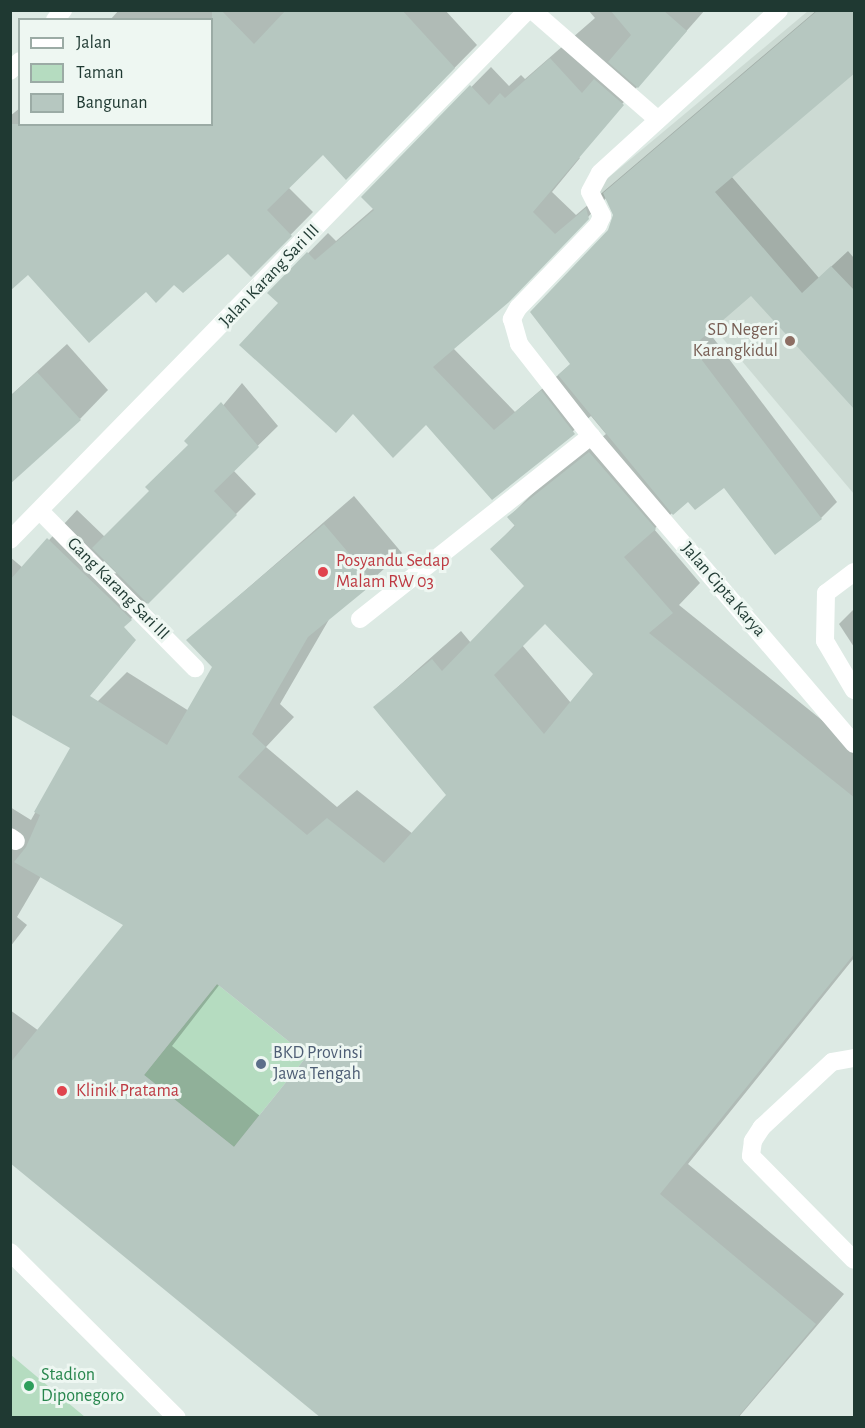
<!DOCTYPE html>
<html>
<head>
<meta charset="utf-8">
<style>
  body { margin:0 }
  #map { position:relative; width:865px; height:1428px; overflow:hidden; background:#ddeae4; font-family:"Alegreya Sans",sans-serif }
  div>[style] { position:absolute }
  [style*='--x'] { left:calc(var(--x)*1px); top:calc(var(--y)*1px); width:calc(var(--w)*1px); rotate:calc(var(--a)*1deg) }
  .built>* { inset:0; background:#ccdad3 }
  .green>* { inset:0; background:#b5dcc0 }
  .shadow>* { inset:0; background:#0003 }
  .building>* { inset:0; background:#b6c7c0 }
  .service>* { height:18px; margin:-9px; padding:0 9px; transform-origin:9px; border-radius:9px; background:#fff }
  .minor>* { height:18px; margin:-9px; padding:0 9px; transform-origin:9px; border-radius:9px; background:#fff }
  .dots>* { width:16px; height:16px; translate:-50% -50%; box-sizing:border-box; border:3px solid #eef7f2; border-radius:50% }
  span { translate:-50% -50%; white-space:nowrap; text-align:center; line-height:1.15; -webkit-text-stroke:6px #eef7f2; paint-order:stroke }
  .street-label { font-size:18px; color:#1f3932 }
  .education-label { font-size:18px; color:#785e54 }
  .right { translate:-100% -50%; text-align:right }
  .health-label { font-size:18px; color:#be3a42 }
  .left { translate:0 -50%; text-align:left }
  .service-label { font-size:18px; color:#4e5e75 }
  .leisure-label { font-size:18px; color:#27864d }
  .frame { position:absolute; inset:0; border:12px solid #1f3932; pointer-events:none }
  .legend { position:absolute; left:18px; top:18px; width:195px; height:108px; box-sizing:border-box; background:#eef7f2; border:2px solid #9baba5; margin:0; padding:8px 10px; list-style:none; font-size:18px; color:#1f3932 }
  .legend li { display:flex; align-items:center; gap:12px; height:30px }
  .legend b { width:30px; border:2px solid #9baba5 }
</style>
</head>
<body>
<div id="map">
  <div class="built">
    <i style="clip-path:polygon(808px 11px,854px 11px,854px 494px,596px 188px)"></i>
  </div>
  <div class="green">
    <i style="clip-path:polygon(217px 984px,307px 1056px,234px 1147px,144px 1075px)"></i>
    <i style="clip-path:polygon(10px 1355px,11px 1355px,85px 1417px,11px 1417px)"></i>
  </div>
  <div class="shadow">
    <i style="clip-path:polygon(119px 10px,445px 10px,477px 45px,368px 156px,323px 153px,288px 187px,313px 212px,251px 275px,228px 252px,174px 283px,146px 290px,28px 273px,10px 289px,10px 116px,20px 108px,20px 124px,212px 124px,212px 20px,110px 20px)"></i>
    <i style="clip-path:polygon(evenodd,588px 10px,705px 10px,577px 155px,580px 158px,552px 192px,576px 215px,817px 10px,854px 10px,731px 176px,819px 278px,848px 251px,854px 258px,854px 377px,751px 294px,708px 331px,837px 502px,821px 518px,725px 486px,688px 499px,654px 529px,700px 583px,679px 605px,854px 746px,854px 958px,688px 1164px,844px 1294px,738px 1418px,707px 1418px,10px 1161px,10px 1010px,39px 1031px,126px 925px,41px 876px,17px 917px,27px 925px,10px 947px,10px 807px,31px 820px,98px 701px,127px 672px,189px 711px,214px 667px,188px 640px,354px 496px,402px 553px,331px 616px,280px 704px,294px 717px,266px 747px,337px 807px,357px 790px,413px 834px,448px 795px,375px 707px,461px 631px,471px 643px,526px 586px,492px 549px,516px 524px,509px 517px,538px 488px,606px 434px,591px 416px,493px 498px,427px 423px,269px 293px,328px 233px,336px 241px,374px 208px,363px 197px,491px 67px,509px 86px,521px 75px,525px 79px,595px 18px,588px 10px,607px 197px,615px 215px,571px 364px,515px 412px,453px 348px,528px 280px,607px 197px,588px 10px,545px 622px,595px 674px,571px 703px,522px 645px,545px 622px,588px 10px,220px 984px,309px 1055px,260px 1116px,172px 1046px,220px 984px)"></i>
    <i style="clip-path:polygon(67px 344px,108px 390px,80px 419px,10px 396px)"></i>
    <i style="clip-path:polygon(242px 383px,278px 426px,233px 470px,256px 494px,131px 619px,10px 711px,10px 557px,23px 568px,77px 510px,105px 537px,151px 491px)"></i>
    <i style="clip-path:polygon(854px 609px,854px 647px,839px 624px)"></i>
  </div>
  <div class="building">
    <i style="clip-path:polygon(212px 10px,221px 10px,254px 44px,286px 10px,402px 10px,455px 68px,346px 180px,323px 155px,267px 210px,292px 236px,251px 277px,228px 254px,183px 293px,174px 285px,156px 303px,146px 292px,89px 343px,28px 275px,10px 291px,10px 124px,212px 124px)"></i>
    <i style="clip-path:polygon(610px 10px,663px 10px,687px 31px,638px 88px,608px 62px,631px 35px)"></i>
    <i style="clip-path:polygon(818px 10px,855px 10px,855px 73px,715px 192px,802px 293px,831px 266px,855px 291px,855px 410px,751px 296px,692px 347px,822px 519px,775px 555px,724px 488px,695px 510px,688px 502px,673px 515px,558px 375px,570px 364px,530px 312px,608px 230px,613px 215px,603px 193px)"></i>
    <i style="clip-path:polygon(550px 58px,582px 93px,594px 79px,624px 105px,533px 212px,555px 234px,586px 208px,589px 219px,509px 302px,433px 367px,494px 430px,541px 390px,575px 434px,492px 500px,426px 425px,393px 458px,353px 414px,336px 433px,239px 345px,278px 303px,267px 293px,307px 252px,315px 260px,374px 210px,361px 197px,470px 85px,489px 105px,500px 93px,505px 98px)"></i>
    <i style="clip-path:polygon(37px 372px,81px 420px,10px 484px,10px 396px)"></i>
    <i style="clip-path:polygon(221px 402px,259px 447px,214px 491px,237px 515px,148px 604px,92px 548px,149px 491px,145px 487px,188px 445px,184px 441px)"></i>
    <i style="clip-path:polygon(evenodd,589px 452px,656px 529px,624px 557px,673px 613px,649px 633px,855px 798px,855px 953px,660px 1194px,816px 1324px,737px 1418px,321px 1418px,10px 1163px,10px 1063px,123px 925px,14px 862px,26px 847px,40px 815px,34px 812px,70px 748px,10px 714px,10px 580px,47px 538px,132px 620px,124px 627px,136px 640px,90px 696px,167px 745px,212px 667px,186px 640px,324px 524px,374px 583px,308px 637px,252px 734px,266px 747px,238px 777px,307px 835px,327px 818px,384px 863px,446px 795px,373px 707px,432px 659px,442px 671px,524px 586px,490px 549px,515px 526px,507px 517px,589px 452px,545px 624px,593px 674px,544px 734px,494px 675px,545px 624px,589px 452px,217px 984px,307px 1056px,234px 1147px,144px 1075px,217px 984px)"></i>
  </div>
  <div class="service">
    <i style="--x:854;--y:572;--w:35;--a:143"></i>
    <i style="--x:826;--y:593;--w:48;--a:91.2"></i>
    <i style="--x:825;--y:641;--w:57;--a:59.4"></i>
    <i style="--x:854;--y:1058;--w:22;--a:170"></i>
    <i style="--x:832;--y:1062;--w:96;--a:137.1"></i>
    <i style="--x:762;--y:1127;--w:17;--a:123"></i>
    <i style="--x:753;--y:1141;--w:15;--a:98"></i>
    <i style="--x:751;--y:1156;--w:146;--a:45.3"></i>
  </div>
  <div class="minor">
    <i style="--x:532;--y:10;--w:167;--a:41.1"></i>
    <i style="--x:779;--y:10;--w:242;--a:137.7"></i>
    <i style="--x:600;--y:173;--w:21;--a:118"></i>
    <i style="--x:590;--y:192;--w:27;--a:63"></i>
    <i style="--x:602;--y:216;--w:10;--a:114"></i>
    <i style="--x:598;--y:225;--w:115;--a:133.9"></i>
    <i style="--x:518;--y:308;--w:13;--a:119"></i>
    <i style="--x:512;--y:319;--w:26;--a:74"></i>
    <i style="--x:519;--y:344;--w:117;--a:52"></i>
    <i style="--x:591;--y:436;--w:405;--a:49.5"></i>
    <i style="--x:55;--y:20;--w:13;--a:-51"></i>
    <i style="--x:10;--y:71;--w:14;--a:-45"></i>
    <i style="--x:40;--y:511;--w:221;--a:45.4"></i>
    <i style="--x:10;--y:540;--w:741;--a:-45.66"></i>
    <i style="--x:360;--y:619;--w:295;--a:-38.4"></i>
    <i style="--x:10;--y:837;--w:7;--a:34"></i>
    <i style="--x:10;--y:1252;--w:235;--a:44.8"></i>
  </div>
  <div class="dots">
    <i style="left:790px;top:341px;background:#8d6e63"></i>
    <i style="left:323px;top:572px;background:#e0444e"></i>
    <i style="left:261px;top:1064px;background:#5c6f8a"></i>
    <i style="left:62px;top:1091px;background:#e0444e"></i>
    <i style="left:29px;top:1386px;background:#2e9e5b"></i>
  </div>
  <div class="street-label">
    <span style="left:270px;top:276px;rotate:-46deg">Jalan Karang Sari III</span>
    <span style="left:118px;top:589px;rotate:45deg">Gang Karang Sari III</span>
    <span style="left:723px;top:590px;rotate:49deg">Jalan Cipta Karya</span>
  </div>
  <div class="education-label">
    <span class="right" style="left:778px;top:341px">SD Negeri<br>Karangkidul</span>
  </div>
  <div class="health-label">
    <span class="left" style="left:336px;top:572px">Posyandu Sedap<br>Malam RW 03</span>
    <span class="left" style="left:76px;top:1091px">Klinik Pratama</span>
  </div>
  <div class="service-label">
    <span class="left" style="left:273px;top:1064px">BKD Provinsi<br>Jawa Tengah</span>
  </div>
  <div class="leisure-label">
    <span class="left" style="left:41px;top:1386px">Stadion<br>Diponegoro</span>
  </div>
  <div class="frame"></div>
  <ul class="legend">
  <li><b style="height:8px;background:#fff"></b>Jalan</li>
  <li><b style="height:16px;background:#b5dcc0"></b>Taman</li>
  <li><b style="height:16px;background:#b6c7c0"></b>Bangunan</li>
  </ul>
</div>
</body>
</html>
